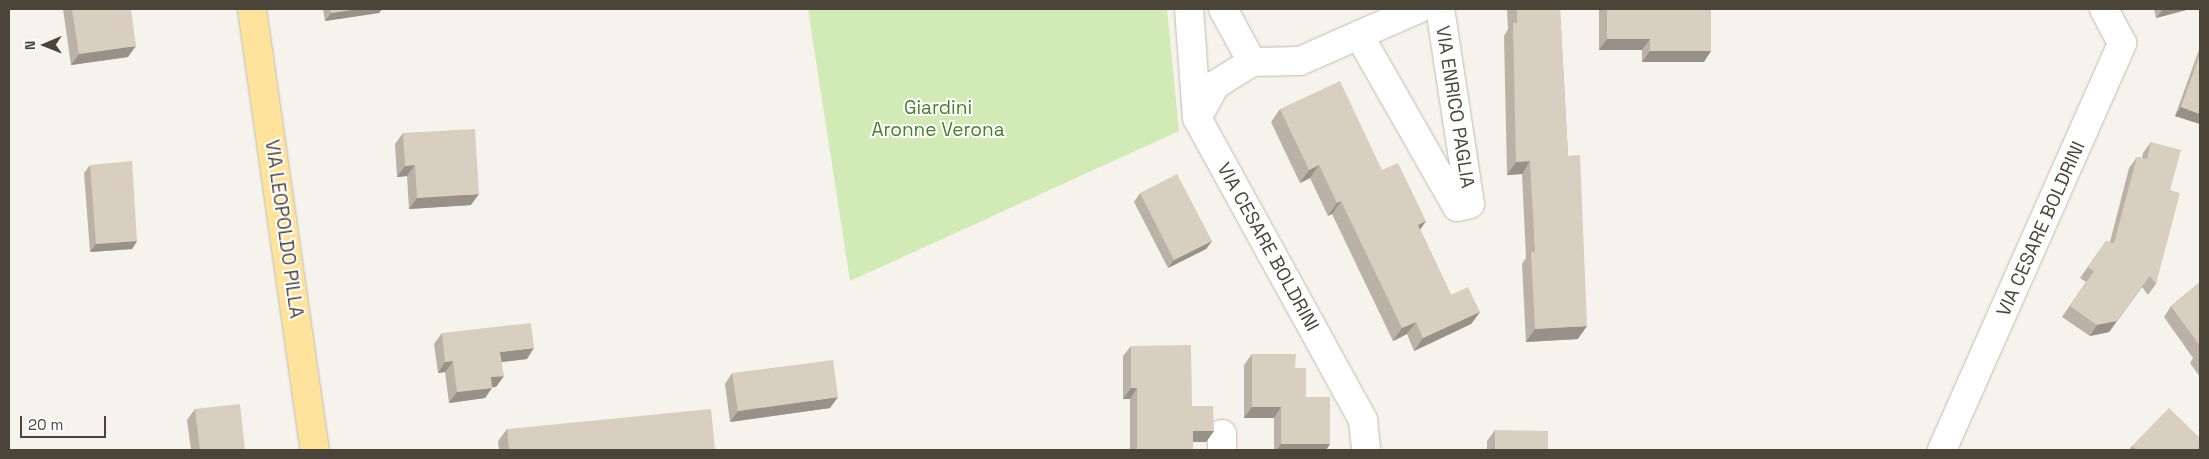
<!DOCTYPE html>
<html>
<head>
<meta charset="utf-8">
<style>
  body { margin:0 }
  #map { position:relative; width:2209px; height:459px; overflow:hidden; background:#f6f3ec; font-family:"Space Grotesk",sans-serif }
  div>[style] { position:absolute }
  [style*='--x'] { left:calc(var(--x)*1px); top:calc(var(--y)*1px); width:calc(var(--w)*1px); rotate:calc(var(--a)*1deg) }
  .green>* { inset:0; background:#d2eab5 }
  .roads { filter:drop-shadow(0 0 1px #c2bbae) drop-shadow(0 0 1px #c2bbae) }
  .street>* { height:28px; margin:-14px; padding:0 14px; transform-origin:14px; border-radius:14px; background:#fff }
  .primary>* { height:28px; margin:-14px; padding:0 14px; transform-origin:14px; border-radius:14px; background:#ffe39c }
  .wall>* { inset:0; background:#bab2a6 }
  .shaded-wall>* { inset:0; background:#979187 }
  .building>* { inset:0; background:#d8cfc1 }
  span { translate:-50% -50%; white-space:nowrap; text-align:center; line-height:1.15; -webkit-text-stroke:4px #fff; paint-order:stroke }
  .street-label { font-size:19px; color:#4b4439 }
  .park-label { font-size:19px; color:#4a7f2a }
  .frame { position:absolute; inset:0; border:10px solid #4b4439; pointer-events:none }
  .north { position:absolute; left:20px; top:20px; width:50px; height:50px; -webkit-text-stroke:4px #fff; paint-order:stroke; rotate:269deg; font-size:14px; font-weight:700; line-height:20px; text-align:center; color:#4b4439 }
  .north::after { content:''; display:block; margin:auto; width:18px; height:22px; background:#4b4439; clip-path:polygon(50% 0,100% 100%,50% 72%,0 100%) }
  .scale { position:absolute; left:20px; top:416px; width:86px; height:22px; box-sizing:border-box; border:2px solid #4b4439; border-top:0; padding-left:6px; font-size:15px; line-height:18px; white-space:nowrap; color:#4b4439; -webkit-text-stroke:4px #fff; paint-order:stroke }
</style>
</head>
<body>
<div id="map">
  <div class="green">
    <i style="clip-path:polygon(808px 9px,1167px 9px,1179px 131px,850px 281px)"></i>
  </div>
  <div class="roads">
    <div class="street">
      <i style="--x:1189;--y:9;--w:109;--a:85.8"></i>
      <i style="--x:1197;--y:118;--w:345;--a:61.2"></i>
      <i style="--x:1363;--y:420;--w:30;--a:84"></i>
      <i style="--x:1223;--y:9;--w:60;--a:61.3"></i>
      <i style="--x:1252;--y:62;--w:48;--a:-1.2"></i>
      <i style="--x:1300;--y:61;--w:129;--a:-23.8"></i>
      <i style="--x:1359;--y:35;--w:198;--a:60.3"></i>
      <i style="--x:1457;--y:207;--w:13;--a:-13"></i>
      <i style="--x:1470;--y:204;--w:197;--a:-98.7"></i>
      <i style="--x:1197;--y:118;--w:38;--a:-61"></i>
      <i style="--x:1215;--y:85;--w:44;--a:-31.9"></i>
      <i style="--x:1222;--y:434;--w:16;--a:90"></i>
      <i style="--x:1942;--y:450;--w:445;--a:-66.1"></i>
      <i style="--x:2122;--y:43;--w:38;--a:-118"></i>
    </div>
    <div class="primary">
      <i style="--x:252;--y:9;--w:445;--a:81.9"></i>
    </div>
  </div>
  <div class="wall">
    <i style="clip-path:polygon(63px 9px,131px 9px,128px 57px,71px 65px)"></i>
    <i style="clip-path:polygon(323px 9px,382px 9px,379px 13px,325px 21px)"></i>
    <i style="clip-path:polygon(1507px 9px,1560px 9px,1578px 339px,1526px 342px,1522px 264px,1526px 258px,1522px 174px,1507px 175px,1504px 36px,1508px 29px)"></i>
    <i style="clip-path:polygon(1599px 9px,1711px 9px,1704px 62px,1642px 62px,1642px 50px,1599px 50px)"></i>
    <i style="clip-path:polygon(2154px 9px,2190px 9px,2156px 18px)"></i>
    <i style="clip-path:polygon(2200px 47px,2200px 124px,2175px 116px)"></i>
    <i style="clip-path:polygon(1280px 109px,1382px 170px,1426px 221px,1420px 229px,1451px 295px,1480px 312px,1471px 324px,1414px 351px,1407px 334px,1393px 341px,1332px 214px,1328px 216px,1310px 178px,1300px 183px,1271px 122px)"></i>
    <i style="clip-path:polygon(403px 133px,471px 205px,409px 209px,407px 176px,397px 177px,395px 144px)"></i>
    <i style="clip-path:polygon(2151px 142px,2170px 190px,2156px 284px,2148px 295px,2142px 287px,2109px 332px,2090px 336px,2062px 317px,2086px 282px,2080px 278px,2106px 241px,2110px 242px,2129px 168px,2137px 157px,2142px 158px,2143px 153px)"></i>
    <i style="clip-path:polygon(90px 165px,137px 241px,132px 249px,90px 252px,84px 173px)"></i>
    <i style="clip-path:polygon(1140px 193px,1212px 241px,1206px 249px,1168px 268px,1134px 202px)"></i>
    <i style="clip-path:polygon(2200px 282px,2200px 377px,2190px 363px,2193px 358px,2164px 317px,2171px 306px)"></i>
    <i style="clip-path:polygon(442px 333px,527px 359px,502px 362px,496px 387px,492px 387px,485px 398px,449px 403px,445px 372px,438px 373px,434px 344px)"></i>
    <i style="clip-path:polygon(1131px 346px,1192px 406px,1214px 431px,1206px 442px,1193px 442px,1193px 450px,1130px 450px,1130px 399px,1123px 399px,1123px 356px)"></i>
    <i style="clip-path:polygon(1252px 354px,1295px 368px,1306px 397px,1330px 444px,1326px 450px,1274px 450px,1274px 418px,1244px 418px,1244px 365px)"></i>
    <i style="clip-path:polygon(732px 373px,830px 408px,730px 422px,725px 384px)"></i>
    <i style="clip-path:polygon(195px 409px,245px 450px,191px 450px,187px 420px)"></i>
    <i style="clip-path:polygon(507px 429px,715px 450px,499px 450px,498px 441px)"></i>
    <i style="clip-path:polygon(1495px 430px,1548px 450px,1487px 450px,1487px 441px)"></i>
    <i style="clip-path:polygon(2132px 446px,2200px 450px,2129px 450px)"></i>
  </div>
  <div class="shaded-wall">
    <i style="clip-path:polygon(358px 9px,382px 9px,379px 13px,325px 21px,331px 13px)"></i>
    <i style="clip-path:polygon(2163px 9px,2190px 9px,2156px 18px)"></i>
    <i style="clip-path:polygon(1607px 39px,1650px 39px,1642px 50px,1599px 50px)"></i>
    <i style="clip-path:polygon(136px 46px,128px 57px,71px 65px,79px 54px)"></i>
    <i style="clip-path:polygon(1650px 51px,1711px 51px,1704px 62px,1642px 62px)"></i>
    <i style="clip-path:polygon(2181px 107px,2200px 114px,2200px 124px,2175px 116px)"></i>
    <i style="clip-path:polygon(1530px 161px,1522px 174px,1507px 175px,1516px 162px)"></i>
    <i style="clip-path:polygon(415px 165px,407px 176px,397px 177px,405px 166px)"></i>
    <i style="clip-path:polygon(1319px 165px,1310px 178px,1300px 183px,1309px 170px)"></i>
    <i style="clip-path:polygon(479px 194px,471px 205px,409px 209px,417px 198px)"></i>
    <i style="clip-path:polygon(1341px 201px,1332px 214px,1328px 216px,1337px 203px)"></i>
    <i style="clip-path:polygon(1426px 221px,1417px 234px,1418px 225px)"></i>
    <i style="clip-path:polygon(137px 241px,132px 249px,90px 252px,96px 244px)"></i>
    <i style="clip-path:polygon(1212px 241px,1206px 249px,1168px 268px,1174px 260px)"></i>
    <i style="clip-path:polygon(2150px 276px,2109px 332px,2090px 336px,2097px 325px)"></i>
    <i style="clip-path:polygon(1480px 312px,1471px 324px,1414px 351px,1423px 338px)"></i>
    <i style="clip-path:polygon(1416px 322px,1407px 334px,1393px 341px,1402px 328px)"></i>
    <i style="clip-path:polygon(1587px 326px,1578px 339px,1526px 342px,1535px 329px)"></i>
    <i style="clip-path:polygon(534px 348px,527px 359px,493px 363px,500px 352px)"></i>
    <i style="clip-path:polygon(453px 361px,445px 372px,438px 373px,445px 362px)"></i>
    <i style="clip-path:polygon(504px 376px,496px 387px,483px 388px,491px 377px)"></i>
    <i style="clip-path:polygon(492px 388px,485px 398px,449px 403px,457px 392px)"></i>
    <i style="clip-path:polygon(1131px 388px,1137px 388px,1130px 399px,1123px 399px)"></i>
    <i style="clip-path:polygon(838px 397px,830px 408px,730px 422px,738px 411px)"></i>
    <i style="clip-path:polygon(1252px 407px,1281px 407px,1274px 418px,1244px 418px)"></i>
    <i style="clip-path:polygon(1193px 431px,1214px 431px,1206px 442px,1185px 442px)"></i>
    <i style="clip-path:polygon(1281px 444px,1330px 444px,1326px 450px,1277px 450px)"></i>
  </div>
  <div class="building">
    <i style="clip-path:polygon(72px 9px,131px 9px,136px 46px,79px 54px)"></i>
    <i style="clip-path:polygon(330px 9px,358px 9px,331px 13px)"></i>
    <i style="clip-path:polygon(1517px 9px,1560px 9px,1568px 156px,1580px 155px,1587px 326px,1535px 329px,1531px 252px,1535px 252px,1530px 161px,1516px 162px,1513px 23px,1517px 23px)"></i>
    <i style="clip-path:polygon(1607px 9px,1711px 9px,1711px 51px,1650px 51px,1650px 39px,1607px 39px)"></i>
    <i style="clip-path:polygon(2200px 54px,2200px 114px,2181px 107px)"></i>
    <i style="clip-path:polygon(1340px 81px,1382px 170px,1398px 163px,1426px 221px,1418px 225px,1451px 295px,1468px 287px,1480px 312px,1423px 338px,1416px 322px,1402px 328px,1341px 201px,1337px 203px,1319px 165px,1309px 170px,1280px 109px)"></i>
    <i style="clip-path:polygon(475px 129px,479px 194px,417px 198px,415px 165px,405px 166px,403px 133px)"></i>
    <i style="clip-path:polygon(2151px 142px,2181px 150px,2170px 190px,2180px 193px,2156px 284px,2150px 276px,2117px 321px,2097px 325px,2070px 306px,2094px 271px,2088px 267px,2106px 241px,2114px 243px,2137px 157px,2147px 159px)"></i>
    <i style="clip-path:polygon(132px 161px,137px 241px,96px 244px,90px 165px)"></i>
    <i style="clip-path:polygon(1177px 174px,1212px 241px,1174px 260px,1140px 193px)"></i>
    <i style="clip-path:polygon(2200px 282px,2200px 346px,2171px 306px)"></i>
    <i style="clip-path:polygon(531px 323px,534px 348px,500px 352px,504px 376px,491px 377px,492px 388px,457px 392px,453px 361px,445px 362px,442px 333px)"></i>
    <i style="clip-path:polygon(1191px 345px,1192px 406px,1213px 406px,1214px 431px,1193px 431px,1193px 450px,1137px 450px,1137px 388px,1131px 388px,1131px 346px)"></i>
    <i style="clip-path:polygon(1252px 354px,1296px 354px,1295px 368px,1306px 368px,1306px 397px,1330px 397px,1330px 444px,1281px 444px,1281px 407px,1252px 407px)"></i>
    <i style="clip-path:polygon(833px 360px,838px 397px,738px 411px,732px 373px)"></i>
    <i style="clip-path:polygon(240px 404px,245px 450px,200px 450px,195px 409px)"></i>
    <i style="clip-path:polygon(2169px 408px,2200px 438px,2200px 450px,2137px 450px,2132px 446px)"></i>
    <i style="clip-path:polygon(711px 409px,715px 450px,509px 450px,507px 429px)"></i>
    <i style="clip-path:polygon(1495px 430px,1548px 431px,1548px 450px,1495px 450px)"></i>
  </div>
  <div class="street-label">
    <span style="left:1455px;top:107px;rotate:81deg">VIA ENRICO PAGLIA</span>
    <span style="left:284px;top:229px;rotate:82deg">VIA LEOPOLDO PILLA</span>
    <span style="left:2041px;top:229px;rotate:-66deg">VIA CESARE BOLDRINI</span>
    <span style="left:1268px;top:247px;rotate:61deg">VIA CESARE BOLDRINI</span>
  </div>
  <div class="park-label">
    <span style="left:938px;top:119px">Giardini<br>Aronne Verona</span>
  </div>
  <div class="frame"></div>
  <div class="north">N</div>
  <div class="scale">20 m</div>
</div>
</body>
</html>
